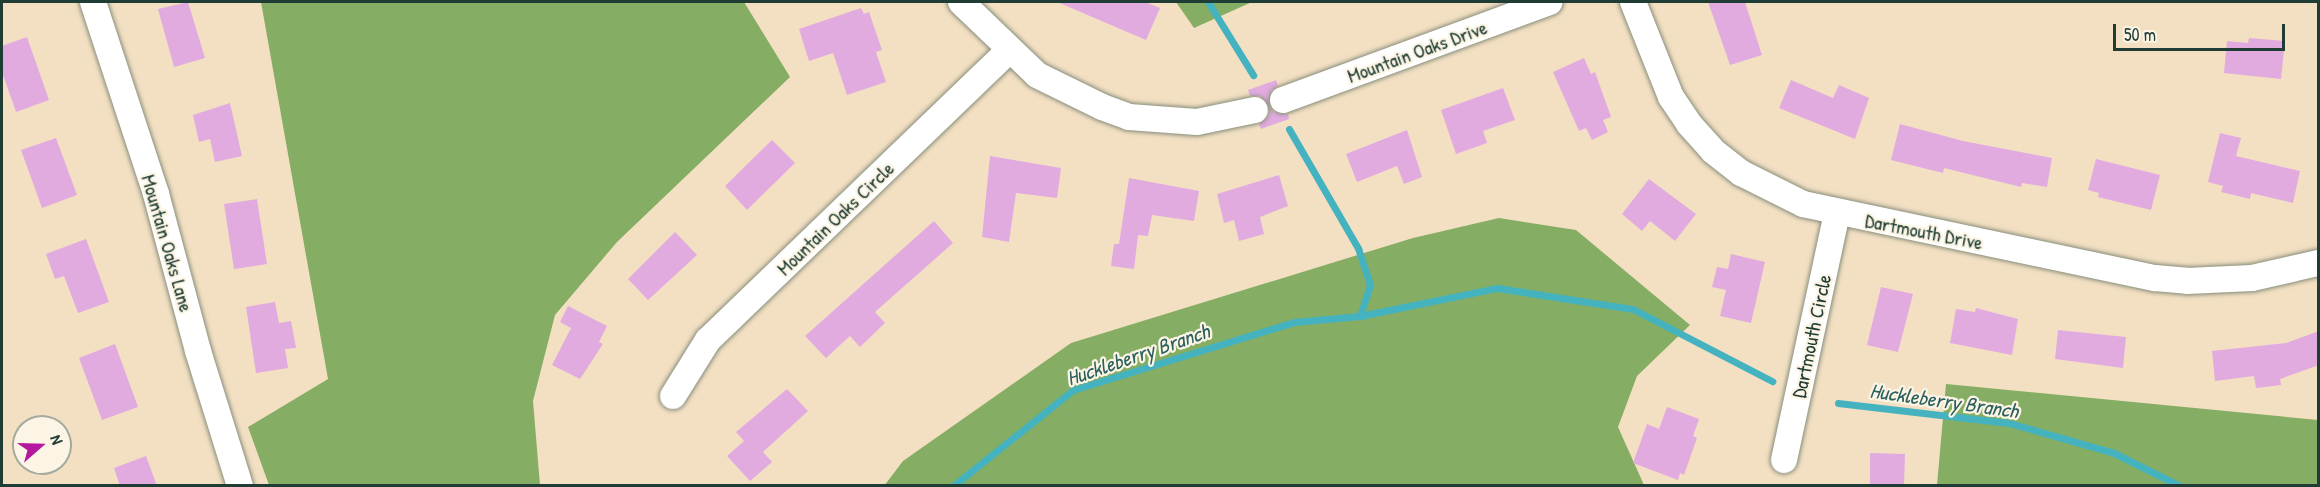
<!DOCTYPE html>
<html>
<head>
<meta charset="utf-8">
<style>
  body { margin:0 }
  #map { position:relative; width:2320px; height:487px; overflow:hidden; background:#f3e0c3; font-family:"Patrick Hand",sans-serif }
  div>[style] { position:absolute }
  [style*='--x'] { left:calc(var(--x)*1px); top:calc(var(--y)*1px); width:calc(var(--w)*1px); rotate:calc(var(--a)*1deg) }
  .forest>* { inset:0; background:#85ad64 }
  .stream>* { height:7px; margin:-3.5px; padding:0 3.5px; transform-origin:3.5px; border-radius:3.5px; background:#45b3bf }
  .building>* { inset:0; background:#e1abe0 }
  .roads { filter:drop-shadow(0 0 2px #898e7c) drop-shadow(0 0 2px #898e7c) }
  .minor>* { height:26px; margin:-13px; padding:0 13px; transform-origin:13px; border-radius:13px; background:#fff }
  span { translate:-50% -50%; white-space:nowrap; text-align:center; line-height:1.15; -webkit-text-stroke:4.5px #fcf5e5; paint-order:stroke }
  .street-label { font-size:20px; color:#1f3d34 }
  .water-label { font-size:21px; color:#2a605e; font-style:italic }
  .frame { position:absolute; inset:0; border:3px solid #1f3d34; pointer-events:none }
  .north { position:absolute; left:12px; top:415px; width:60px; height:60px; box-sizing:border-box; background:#fcf5e5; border:2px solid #a4ab9e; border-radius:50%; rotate:70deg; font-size:16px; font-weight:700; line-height:24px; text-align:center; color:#1f3d34 }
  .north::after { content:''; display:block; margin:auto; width:21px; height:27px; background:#b5179e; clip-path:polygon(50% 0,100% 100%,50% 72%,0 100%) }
  .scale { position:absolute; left:2113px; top:24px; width:172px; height:27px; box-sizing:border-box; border:3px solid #1f3d34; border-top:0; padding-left:8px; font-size:18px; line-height:21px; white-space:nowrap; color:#1f3d34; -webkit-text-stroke:4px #fcf5e5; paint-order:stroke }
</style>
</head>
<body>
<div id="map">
  <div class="forest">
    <i style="clip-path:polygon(261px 2px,744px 2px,790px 77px,617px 242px,555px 315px,533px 401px,540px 485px,269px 485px,248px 427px,328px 379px)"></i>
    <i style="clip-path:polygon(1176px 2px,1252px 2px,1194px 28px)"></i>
    <i style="clip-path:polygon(1499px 218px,1576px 230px,1690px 325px,1637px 376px,1618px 427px,1644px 485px,884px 486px,903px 461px,1071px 343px,1413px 238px)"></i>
    <i style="clip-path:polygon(1946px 384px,2318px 420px,2318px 485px,1937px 485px)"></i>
  </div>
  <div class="stream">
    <i style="--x:1208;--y:2;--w:86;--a:58.3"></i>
    <i style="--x:1289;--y:129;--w:138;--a:59.9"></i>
    <i style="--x:1358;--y:248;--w:39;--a:72"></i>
    <i style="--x:1370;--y:285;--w:33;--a:108"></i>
    <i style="--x:1838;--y:403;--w:172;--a:6.7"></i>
    <i style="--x:2009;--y:423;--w:109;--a:15.9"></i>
    <i style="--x:2114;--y:453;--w:74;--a:26.6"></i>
    <i style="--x:953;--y:486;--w:154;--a:-38.7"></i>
    <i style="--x:1073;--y:390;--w:231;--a:-17.1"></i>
    <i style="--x:1294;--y:322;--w:66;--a:-5.2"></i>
    <i style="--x:1360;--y:316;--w:140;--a:-11.6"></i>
    <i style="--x:1497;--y:288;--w:138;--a:8.8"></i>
    <i style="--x:1633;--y:309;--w:157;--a:27.4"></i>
  </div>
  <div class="building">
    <i style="clip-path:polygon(188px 2px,205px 58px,174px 67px,158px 9px)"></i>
    <i style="clip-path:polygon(1057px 2px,1145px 2px,1160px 8px,1146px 40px)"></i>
    <i style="clip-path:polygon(1708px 2px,1745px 2px,1762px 55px,1730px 65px)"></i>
    <i style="clip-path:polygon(861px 8px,864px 14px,869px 12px,882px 50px,876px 52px,886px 82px,847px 95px,833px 53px,809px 61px,799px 29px)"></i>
    <i style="clip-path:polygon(27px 37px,49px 100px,16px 112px,2px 72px,2px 46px)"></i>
    <i style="clip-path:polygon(2249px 38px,2285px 41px,2281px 79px,2224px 73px,2227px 41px,2248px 43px)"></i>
    <i style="clip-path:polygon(1584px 58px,1591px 74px,1595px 72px,1611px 117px,1603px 120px,1608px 132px,1592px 140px,1586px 128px,1579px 131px,1553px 72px)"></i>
    <i style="clip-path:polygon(1276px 80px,1278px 86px,1271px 91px,1269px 105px,1274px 112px,1288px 114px,1289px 119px,1261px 129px,1259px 124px,1269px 115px,1269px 106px,1260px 96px,1250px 96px,1248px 90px)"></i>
    <i style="clip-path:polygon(1791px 80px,1833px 98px,1839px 85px,1869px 98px,1855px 139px,1779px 108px)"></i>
    <i style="clip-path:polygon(1503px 88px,1515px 120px,1483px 131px,1487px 143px,1456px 154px,1441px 110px)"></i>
    <i style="clip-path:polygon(230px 103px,242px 156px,215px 162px,210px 139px,199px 142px,193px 115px)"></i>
    <i style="clip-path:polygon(1900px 124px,1963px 141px,2052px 158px,2047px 187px,2022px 183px,2021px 187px,1944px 168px,1943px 173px,1891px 160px)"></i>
    <i style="clip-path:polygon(1407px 130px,1422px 177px,1404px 184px,1397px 166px,1357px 182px,1346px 154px)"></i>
    <i style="clip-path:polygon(2220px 133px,2241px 138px,2236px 156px,2300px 171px,2293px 203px,2251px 193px,2250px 199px,2221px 192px,2223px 186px,2208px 182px)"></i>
    <i style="clip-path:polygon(56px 138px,77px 195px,42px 208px,21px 150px)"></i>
    <i style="clip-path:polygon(772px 140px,795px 163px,747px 210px,725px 186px)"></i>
    <i style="clip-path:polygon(990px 156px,1061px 168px,1057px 198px,1016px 193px,1009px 242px,982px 237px)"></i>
    <i style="clip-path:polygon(2096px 159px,2160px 175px,2151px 210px,2098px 197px,2099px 193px,2088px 190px)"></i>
    <i style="clip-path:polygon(1279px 175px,1288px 206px,1260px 217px,1264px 234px,1239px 241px,1234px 220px,1224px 223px,1217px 194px)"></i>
    <i style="clip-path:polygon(1129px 178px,1199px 191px,1194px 221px,1152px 215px,1148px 236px,1138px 235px,1134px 269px,1111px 266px,1114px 244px,1119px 244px)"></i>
    <i style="clip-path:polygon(1649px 179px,1696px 214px,1675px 241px,1650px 221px,1642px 231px,1622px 214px)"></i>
    <i style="clip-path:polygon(257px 199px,267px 264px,234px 269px,224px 204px)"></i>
    <i style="clip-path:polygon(934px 221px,953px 243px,875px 312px,885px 323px,860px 347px,850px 336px,826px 358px,805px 336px)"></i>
    <i style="clip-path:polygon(675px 232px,697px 255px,648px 300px,628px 279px)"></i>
    <i style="clip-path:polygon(86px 239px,109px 302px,78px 313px,64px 276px,55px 279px,46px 254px)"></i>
    <i style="clip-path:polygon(1731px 254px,1765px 262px,1751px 323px,1720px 316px,1726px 290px,1712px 287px,1717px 267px,1728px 269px)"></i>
    <i style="clip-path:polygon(1881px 287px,1913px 294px,1898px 352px,1867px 345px)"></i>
    <i style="clip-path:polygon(275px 302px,279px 323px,291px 321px,296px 348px,285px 349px,288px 368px,256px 373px,246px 307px)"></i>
    <i style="clip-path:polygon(568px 306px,607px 326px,599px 342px,603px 344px,580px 379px,552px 365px,571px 328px,560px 322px)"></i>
    <i style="clip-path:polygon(1976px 308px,2018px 319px,2012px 355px,1950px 343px,1956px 309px,1975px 312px)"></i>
    <i style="clip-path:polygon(2058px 330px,2126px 337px,2123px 368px,2055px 359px)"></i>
    <i style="clip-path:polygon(2319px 331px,2319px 365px,2280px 379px,2281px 385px,2256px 388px,2254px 376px,2215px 381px,2212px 351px,2286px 343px)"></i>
    <i style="clip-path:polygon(115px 344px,138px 407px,102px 420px,79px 358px)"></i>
    <i style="clip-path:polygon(787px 389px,808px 411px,763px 452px,772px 462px,750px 481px,727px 456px,744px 441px,736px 432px)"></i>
    <i style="clip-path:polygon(1667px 407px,1699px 419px,1693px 436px,1697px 438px,1684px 475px,1680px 473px,1678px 480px,1633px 463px,1647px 424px,1659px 429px)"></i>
    <i style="clip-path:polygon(1870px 453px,1905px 454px,1904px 486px,1870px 486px)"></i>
    <i style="clip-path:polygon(146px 456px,157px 486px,120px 486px,114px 468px)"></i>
  </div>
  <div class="roads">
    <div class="minor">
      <i style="--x:93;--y:2;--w:202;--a:71.8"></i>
      <i style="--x:156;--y:194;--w:163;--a:75"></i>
      <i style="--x:198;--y:351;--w:141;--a:72.7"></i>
      <i style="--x:961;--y:2;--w:105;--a:43.8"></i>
      <i style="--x:1037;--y:75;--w:72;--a:26.2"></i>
      <i style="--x:1102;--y:107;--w:29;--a:20"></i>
      <i style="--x:1129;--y:117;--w:68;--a:4.2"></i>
      <i style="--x:1197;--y:122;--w:59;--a:-11.7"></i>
      <i style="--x:1633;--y:2;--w:102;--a:68.2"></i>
      <i style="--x:1671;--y:97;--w:32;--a:56"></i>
      <i style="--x:1689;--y:124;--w:36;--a:48"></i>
      <i style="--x:1713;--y:151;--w:36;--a:38"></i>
      <i style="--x:1741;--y:173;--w:69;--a:26.6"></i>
      <i style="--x:1803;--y:204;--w:360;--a:11.9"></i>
      <i style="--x:2155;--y:278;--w:32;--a:5"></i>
      <i style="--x:2187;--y:281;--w:65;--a:-2.6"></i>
      <i style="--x:2252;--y:278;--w:68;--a:-12.8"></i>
      <i style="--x:1283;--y:100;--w:284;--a:-20.2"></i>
      <i style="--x:673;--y:396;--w:66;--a:-58"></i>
      <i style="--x:708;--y:340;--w:418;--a:-43.9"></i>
      <i style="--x:1784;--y:460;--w:253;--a:-77.9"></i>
    </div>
  </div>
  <div class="street-label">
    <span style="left:1417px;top:51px;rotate:-20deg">Mountain Oaks Drive</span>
    <span style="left:835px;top:218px;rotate:-44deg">Mountain Oaks Circle</span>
    <span style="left:1924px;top:231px;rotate:11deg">Dartmouth Drive</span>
    <span style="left:168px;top:243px;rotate:74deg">Mountain Oaks Lane</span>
    <span style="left:1811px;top:336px;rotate:-78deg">Dartmouth Circle</span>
  </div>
  <div class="water-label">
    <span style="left:1138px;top:355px;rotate:-19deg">Huckleberry Branch</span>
    <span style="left:1944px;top:401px;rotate:8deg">Huckleberry Branch</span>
  </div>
  <div class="frame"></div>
  <div class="north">N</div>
  <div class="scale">50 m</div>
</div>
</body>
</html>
